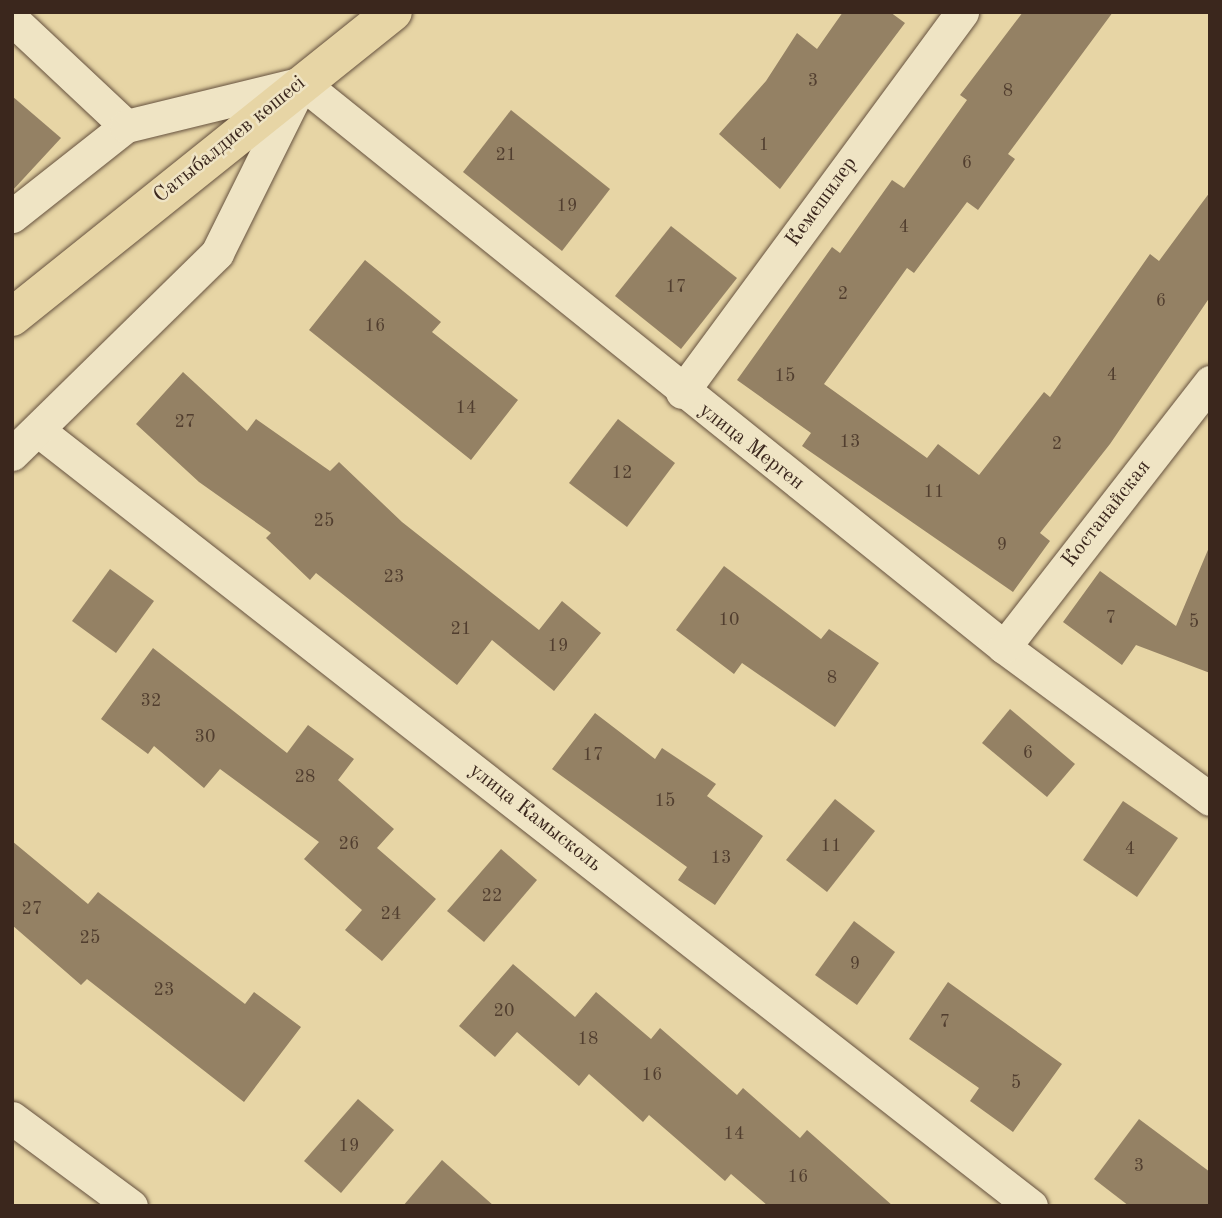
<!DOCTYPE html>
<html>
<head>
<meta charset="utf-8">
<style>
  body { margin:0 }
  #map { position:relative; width:1222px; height:1218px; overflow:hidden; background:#e7d5a5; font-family:"Old Standard TT",serif }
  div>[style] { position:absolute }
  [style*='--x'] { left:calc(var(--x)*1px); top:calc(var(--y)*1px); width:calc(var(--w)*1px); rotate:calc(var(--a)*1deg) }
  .building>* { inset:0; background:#948164 }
  .roads { filter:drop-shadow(0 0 2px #66523f) drop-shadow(0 0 2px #66523f) }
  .minor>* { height:33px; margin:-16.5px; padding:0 16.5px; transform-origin:16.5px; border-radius:16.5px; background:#efe4c4 }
  .primary>* { height:38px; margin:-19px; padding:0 19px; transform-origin:19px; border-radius:19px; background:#e7d5a5 }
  span { translate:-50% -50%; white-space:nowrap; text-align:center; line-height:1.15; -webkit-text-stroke:5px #efe4c4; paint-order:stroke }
  .number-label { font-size:18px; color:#513e2f }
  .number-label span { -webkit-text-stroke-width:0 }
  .street-label { font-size:21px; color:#3b271d }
  .frame { position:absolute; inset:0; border:14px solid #3b271d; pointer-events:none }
</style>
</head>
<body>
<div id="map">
  <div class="building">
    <i style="clip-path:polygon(843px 12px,890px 12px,905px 23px,780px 189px,719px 134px,766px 81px,797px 33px,817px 49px)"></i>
    <i style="clip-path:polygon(1023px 12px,1113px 12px,1008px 154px,1015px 159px,978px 210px,967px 202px,914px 273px,907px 268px,824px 384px,927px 458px,938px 444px,979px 475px,1044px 392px,1050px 397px,1150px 254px,1159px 261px,1210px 192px,1210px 297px,1110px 444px,1040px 533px,1050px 541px,1013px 592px,802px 446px,811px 433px,737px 380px,832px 247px,840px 253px,892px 180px,904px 188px,967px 100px,960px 95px)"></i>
    <i style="clip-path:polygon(12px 96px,61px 138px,12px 191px)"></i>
    <i style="clip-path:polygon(511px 110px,610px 189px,562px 251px,463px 172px)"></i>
    <i style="clip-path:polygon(671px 226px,737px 278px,681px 349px,615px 296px)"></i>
    <i style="clip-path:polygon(365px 260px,441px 322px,432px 332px,518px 400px,471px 460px,309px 330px)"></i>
    <i style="clip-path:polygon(183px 372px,247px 431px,256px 419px,330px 471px,339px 462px,402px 522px,539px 630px,562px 601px,601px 633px,554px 691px,492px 640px,457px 685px,316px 573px,310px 580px,266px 538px,271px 533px,199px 482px,136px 424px)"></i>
    <i style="clip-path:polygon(618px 419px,675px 463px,627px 527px,569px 483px)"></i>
    <i style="clip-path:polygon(1210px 545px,1210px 673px,1136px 645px,1122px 665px,1063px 622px,1100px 571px,1176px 626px)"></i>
    <i style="clip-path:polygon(724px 566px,821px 639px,829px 629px,879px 663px,835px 727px,742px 663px,734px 674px,676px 630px)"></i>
    <i style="clip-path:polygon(110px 569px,154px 601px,116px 653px,72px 621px)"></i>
    <i style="clip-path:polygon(153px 648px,287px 753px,308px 725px,354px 759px,338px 780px,394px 829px,377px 848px,436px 899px,382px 961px,345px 930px,362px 910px,304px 859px,319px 842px,220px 769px,204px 788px,154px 746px,148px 754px,101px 719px)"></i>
    <i style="clip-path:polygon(1010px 709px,1075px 764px,1047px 797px,982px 743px)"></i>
    <i style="clip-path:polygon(595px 713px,655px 759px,662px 748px,716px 784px,707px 796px,763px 836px,715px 905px,678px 880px,687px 867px,552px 769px)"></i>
    <i style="clip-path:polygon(835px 799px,875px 831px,827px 892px,786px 860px)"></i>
    <i style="clip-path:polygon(1123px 801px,1178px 838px,1137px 897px,1083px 860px)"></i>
    <i style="clip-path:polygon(12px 841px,88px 904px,98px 892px,245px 1004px,254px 992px,301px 1027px,244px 1102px,87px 979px,81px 985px,12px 925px)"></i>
    <i style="clip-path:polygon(501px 849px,537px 880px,484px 942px,447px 911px)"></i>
    <i style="clip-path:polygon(854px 921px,895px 952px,857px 1005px,815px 975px)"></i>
    <i style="clip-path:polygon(513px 964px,575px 1017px,596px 992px,651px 1039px,660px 1028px,737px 1095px,743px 1088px,800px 1138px,807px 1130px,893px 1206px,768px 1206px,731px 1174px,725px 1181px,649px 1115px,643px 1122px,589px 1074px,579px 1086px,517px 1032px,495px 1057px,459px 1026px)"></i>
    <i style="clip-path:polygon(948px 982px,1062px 1064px,1013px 1132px,970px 1101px,979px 1088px,909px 1039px)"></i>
    <i style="clip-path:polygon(358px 1099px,394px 1130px,341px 1193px,304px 1161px)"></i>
    <i style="clip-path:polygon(1139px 1119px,1210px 1172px,1210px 1206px,1129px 1206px,1094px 1179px)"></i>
    <i style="clip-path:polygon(442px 1160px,494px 1206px,403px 1206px)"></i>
  </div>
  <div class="roads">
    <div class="minor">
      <i style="--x:12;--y:19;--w:156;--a:43.2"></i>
      <i style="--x:302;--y:83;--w:900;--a:38.78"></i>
      <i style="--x:1004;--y:647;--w:256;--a:36.4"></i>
      <i style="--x:12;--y:216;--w:145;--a:-38.3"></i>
      <i style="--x:126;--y:126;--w:181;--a:-13.7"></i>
      <i style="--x:682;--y:392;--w:472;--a:-53.6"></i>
      <i style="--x:39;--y:431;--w:1259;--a:38"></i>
      <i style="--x:12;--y:454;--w:287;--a:-44.4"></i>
      <i style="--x:217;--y:253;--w:184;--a:-63.6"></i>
      <i style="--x:1004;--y:647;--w:336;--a:-52.1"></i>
      <i style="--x:12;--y:1118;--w:148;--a:36.5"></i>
    </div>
    <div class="primary">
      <i style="--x:12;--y:317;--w:488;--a:-38.7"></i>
    </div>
  </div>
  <div class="number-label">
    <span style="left:813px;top:81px">3</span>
    <span style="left:1008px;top:91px">8</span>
    <span style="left:764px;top:145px">1</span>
    <span style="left:506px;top:155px">21</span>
    <span style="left:967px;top:163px">6</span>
    <span style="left:567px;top:206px">19</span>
    <span style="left:904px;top:227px">4</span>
    <span style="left:676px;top:287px">17</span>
    <span style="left:843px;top:294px">2</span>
    <span style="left:1161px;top:301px">6</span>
    <span style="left:375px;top:326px">16</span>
    <span style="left:1112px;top:375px">4</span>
    <span style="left:785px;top:376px">15</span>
    <span style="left:466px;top:408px">14</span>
    <span style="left:185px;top:422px">27</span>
    <span style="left:850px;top:442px">13</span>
    <span style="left:1057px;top:444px">2</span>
    <span style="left:622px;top:473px">12</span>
    <span style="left:934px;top:492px">11</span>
    <span style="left:324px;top:521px">25</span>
    <span style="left:1002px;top:545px">9</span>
    <span style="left:394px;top:577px">23</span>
    <span style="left:1111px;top:618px">7</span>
    <span style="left:729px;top:620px">10</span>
    <span style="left:1194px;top:622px">5</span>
    <span style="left:461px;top:629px">21</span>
    <span style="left:558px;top:646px">19</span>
    <span style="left:832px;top:678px">8</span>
    <span style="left:151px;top:701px">32</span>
    <span style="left:205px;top:737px">30</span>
    <span style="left:1028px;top:753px">6</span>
    <span style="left:593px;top:755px">17</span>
    <span style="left:305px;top:777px">28</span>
    <span style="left:665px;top:801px">15</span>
    <span style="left:349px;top:844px">26</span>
    <span style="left:831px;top:846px">11</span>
    <span style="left:1130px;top:849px">4</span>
    <span style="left:721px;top:858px">13</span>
    <span style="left:492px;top:896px">22</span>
    <span style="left:32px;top:909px">27</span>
    <span style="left:391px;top:914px">24</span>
    <span style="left:90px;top:938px">25</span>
    <span style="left:855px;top:964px">9</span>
    <span style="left:164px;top:990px">23</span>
    <span style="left:504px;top:1011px">20</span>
    <span style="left:945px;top:1022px">7</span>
    <span style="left:588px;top:1039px">18</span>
    <span style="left:652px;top:1075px">16</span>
    <span style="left:1016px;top:1083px">5</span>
    <span style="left:734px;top:1134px">14</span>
    <span style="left:349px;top:1146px">19</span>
    <span style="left:1139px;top:1166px">3</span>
    <span style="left:798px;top:1177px">16</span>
  </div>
  <div class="street-label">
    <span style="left:230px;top:140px;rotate:-39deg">Сатыбалдиев көшесі</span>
    <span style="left:822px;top:202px;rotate:-54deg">Кемешилер</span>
    <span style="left:751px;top:447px;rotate:38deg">улица Мерген</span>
    <span style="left:1107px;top:514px;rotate:-52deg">Костанайская</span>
    <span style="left:535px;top:818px;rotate:38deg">улица Камысколь</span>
  </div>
  <div class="frame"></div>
</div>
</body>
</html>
